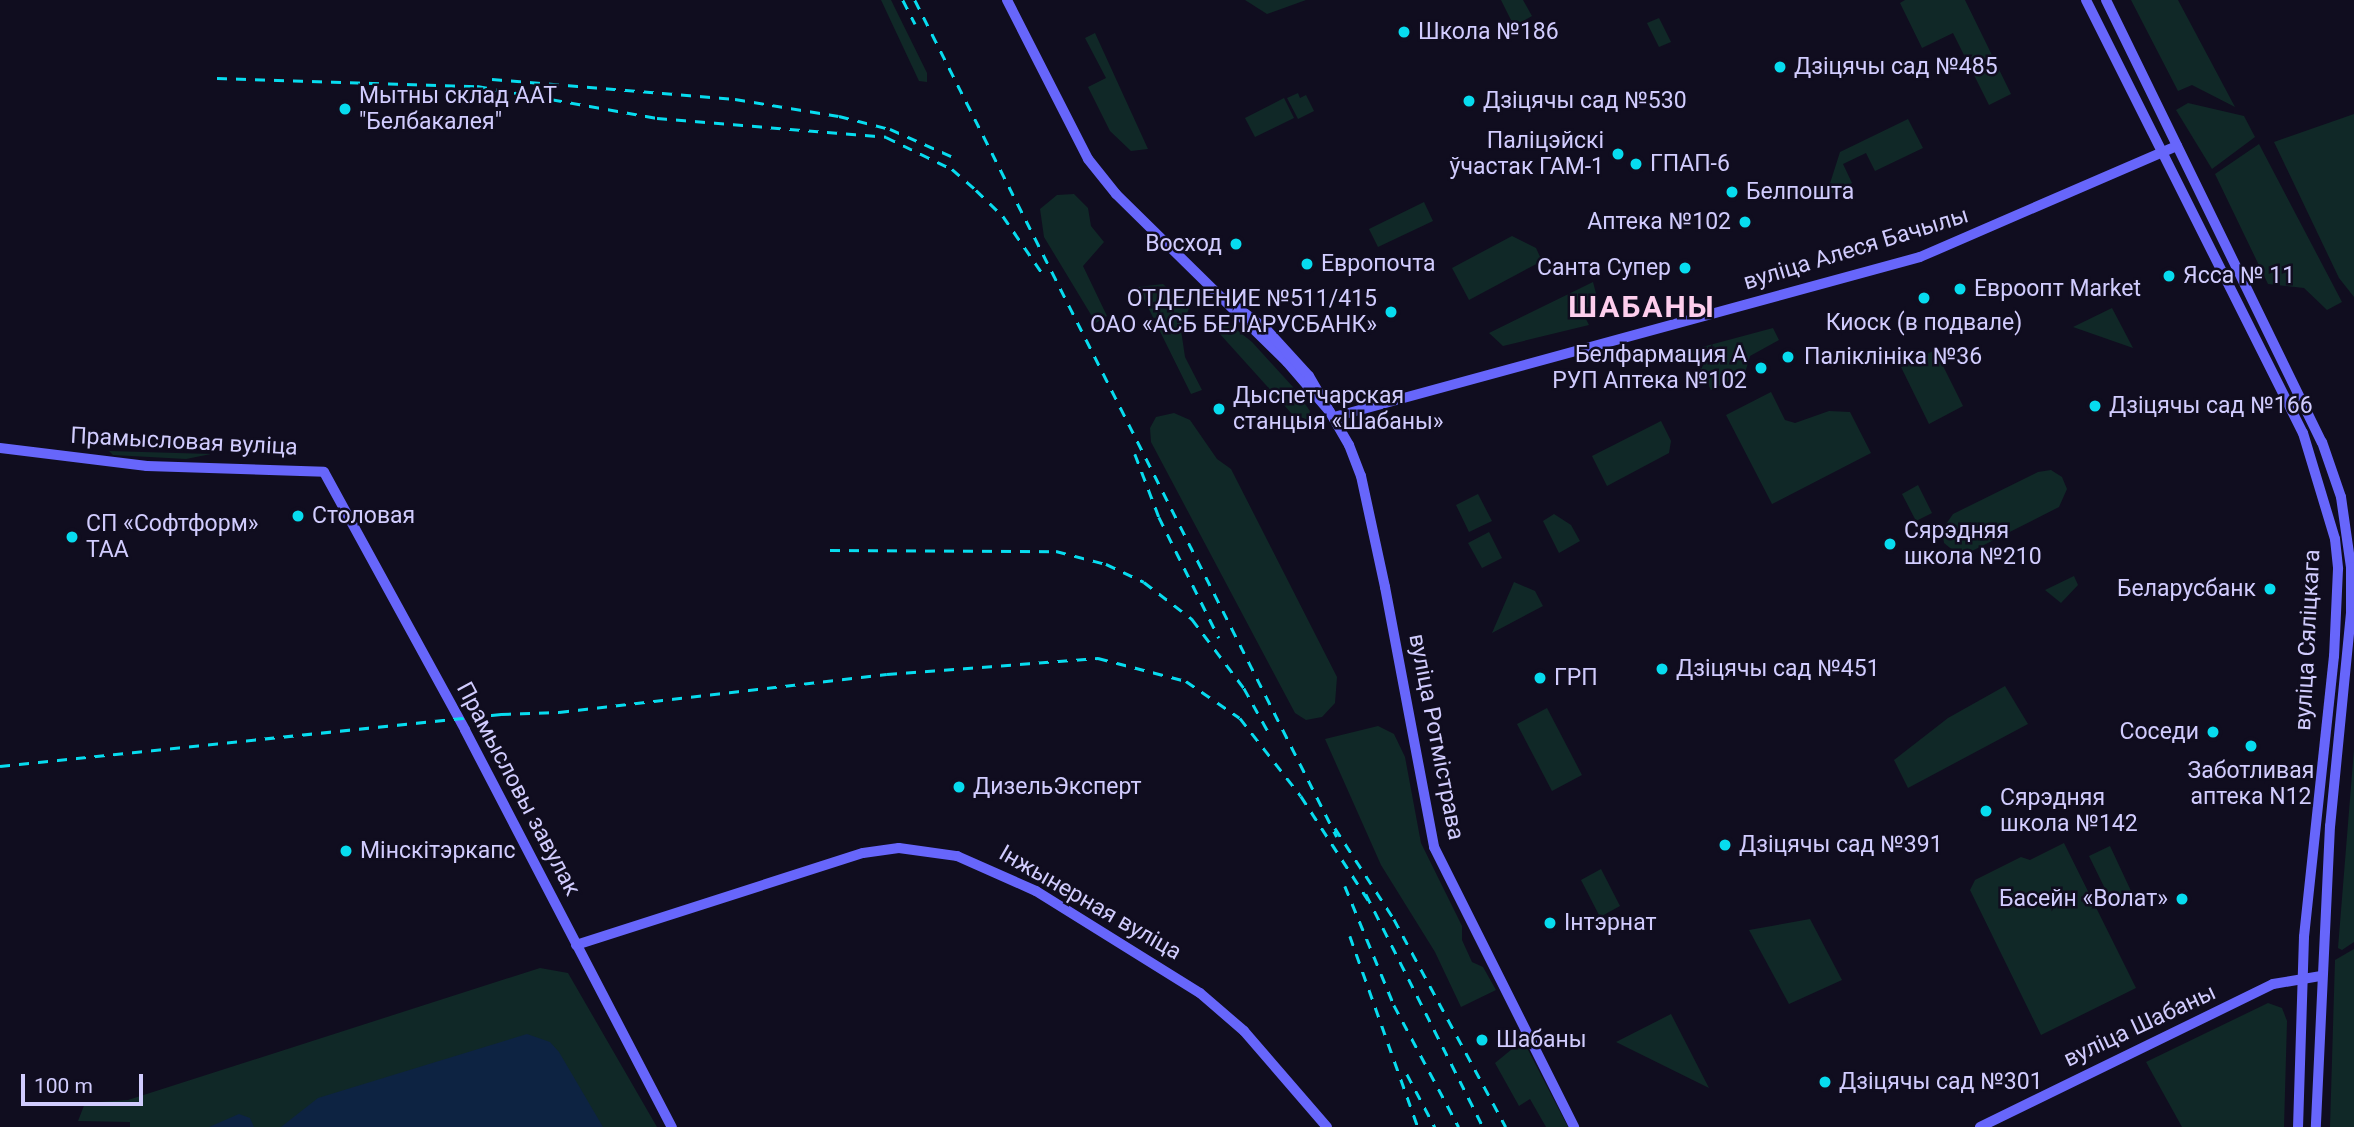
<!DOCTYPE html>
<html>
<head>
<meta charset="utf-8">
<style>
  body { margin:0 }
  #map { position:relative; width:2354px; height:1127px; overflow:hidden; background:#100d1f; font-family:Roboto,sans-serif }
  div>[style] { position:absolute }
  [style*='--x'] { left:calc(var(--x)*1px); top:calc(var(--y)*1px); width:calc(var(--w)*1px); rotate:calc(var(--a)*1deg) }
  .green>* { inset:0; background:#102827 }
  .water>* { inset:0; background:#0d2342 }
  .secondary>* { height:10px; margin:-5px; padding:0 5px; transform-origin:5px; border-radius:5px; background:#6766fb }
  .rail>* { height:2.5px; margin-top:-1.25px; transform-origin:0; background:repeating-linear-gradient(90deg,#07dcef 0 10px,transparent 0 19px) }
  .dots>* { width:19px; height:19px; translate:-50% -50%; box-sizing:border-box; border:4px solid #100d1f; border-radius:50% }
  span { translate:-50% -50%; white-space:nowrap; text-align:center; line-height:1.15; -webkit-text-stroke:5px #100d1f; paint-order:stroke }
  .poi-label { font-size:23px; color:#d1ccfe }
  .left { translate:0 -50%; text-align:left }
  .right { translate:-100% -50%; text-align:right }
  .street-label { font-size:23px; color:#d1ccfe }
  .district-label { font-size:30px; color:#feceed; font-weight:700; letter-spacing:2px }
  .scale { position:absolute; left:21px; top:1074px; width:122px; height:32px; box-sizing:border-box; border:4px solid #d1ccfe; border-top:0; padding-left:9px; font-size:21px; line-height:24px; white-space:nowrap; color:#d1ccfe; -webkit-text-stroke:5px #100d1f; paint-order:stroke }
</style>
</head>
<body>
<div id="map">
  <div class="green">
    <i style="clip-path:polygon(881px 0,891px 0,927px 73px,927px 82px,919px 81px)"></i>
    <i style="clip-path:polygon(1245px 0,1306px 0,1267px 14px)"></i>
    <i style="clip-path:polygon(1501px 0,1523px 0,1532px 16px,1514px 26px)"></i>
    <i style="clip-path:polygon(1905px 0,1965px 0,2011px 94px,1989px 105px,1953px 33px,1922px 48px,1900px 3px)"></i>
    <i style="clip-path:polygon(2131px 0,2178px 0,2235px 107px,2192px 85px,2178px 91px)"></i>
    <i style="clip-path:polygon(1659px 18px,1671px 42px,1659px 47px,1647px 23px)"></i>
    <i style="clip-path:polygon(1095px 33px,1148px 149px,1131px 151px,1110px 131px,1088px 87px,1106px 78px,1085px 38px)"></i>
    <i style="clip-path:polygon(1298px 93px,1300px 98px,1306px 95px,1314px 111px,1298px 119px,1287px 98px)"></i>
    <i style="clip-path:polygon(1284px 98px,1294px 118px,1255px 137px,1245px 118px)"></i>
    <i style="clip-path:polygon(2188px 103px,2244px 116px,2255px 137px,2212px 169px,2176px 110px)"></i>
    <i style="clip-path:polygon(2354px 114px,2354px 297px,2339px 278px,2274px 142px)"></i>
    <i style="clip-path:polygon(1908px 119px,1923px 148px,1875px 171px,1866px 153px,1843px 164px,1852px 183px,1826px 196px,1840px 152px)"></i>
    <i style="clip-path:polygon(2259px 144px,2342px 302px,2327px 310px,2304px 288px,2268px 284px,2215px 174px)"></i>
    <i style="clip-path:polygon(1074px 194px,1088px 208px,1091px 226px,1104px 242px,1083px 266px,1107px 316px,1096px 323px,1044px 237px,1040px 209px,1057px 195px)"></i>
    <i style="clip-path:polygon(1424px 202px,1433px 221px,1378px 247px,1369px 229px)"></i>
    <i style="clip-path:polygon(1512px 236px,1536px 248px,1542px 261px,1469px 300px,1452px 268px)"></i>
    <i style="clip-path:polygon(1593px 282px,1598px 301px,1582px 311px,1589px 325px,1503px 346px,1489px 333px)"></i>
    <i style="clip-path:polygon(1163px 284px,1189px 308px,1181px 330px,1185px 357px,1202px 390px,1191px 394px,1138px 287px)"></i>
    <i style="clip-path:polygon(2112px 308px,2133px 348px,2073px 327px)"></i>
    <i style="clip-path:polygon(1222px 318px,1252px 342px,1293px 387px,1310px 411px,1308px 420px,1292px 414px,1219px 333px,1215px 324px)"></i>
    <i style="clip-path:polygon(1773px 328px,1779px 340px,1750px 356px,1745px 373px,1711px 390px,1691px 350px)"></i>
    <i style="clip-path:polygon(1935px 350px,1963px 406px,1929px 424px,1901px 367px)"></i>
    <i style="clip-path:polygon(1771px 392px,1785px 420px,1795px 423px,1829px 411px,1850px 412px,1871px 453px,1772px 504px,1726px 415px)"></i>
    <i style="clip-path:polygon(1174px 413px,1190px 420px,1217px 459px,1231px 469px,1337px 677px,1335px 703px,1322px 717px,1306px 720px,1295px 713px,1151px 442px,1150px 428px,1156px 417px)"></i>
    <i style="clip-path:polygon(1661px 421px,1671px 441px,1669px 453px,1607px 486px,1592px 456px)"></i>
    <i style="clip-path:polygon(109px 451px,211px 454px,186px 459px,113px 455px)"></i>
    <i style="clip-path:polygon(2051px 470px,2062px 477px,2067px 489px,2059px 507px,1968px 553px,1955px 552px,1944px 543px,1942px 530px,1953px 514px,2038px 472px)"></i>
    <i style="clip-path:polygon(1918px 485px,1932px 513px,1916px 521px,1902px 494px)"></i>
    <i style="clip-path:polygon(1478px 494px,1492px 521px,1469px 532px,1456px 505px)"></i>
    <i style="clip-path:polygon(1554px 514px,1571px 525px,1580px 541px,1559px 553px,1543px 521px)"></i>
    <i style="clip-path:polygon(1489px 532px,1502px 558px,1482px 568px,1468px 543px)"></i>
    <i style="clip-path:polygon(2074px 576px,2078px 585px,2061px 603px,2045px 590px)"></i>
    <i style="clip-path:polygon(1514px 582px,1535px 591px,1543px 606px,1492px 633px)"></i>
    <i style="clip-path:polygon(2005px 686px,2028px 724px,1908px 788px,1894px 760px,1948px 718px)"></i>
    <i style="clip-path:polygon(1547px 708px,1582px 775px,1552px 791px,1517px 724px)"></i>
    <i style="clip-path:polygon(1378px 726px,1394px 734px,1405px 757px,1421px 843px,1462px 926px,1462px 940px,1472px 962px,1483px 967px,1496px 990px,1461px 1007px,1435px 952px,1381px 865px,1325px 739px)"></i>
    <i style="clip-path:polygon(2354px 749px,2354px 942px,2342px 950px,2338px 948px)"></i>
    <i style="clip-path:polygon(2064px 843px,2136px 988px,2041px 1035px,1970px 890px,1975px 880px,2021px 857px,2030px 860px)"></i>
    <i style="clip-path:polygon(2110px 846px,2131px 891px,2111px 901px,2089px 856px)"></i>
    <i style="clip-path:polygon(1601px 869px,1620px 906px,1600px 917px,1581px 880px)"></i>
    <i style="clip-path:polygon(1810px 919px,1842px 980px,1789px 1004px,1749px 930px)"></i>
    <i style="clip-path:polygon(2354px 949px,2354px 1127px,2330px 1127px,2335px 960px)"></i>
    <i style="clip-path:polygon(540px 968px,568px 973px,657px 1127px,130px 1127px,130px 1122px,78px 1121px,85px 1103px,128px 1100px)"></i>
    <i style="clip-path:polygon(2268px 1003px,2282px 1008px,2287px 1021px,2284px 1127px,2182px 1127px,2146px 1062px)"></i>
    <i style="clip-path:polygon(1671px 1014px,1709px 1088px,1616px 1042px)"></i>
    <i style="clip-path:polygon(1523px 1040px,1568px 1127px,1546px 1127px,1530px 1099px,1519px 1106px,1495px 1063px)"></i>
  </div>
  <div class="water">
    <i style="clip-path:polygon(527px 1034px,550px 1042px,559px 1052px,603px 1127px,281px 1127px,318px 1098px)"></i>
    <i style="clip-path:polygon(239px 1114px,250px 1118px,254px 1127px,209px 1127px)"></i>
  </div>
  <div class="secondary">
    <i style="--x:1007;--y:0;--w:178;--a:63"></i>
    <i style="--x:1088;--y:159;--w:45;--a:51.3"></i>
    <i style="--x:1116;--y:194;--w:240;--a:44.5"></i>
    <i style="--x:1287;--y:362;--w:66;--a:49.3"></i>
    <i style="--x:2086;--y:0;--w:484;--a:63.4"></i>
    <i style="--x:2303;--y:433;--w:111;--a:73.2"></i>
    <i style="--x:2335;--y:539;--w:30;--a:84"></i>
    <i style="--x:2338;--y:569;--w:87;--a:92.6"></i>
    <i style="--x:2334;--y:656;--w:283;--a:96.1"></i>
    <i style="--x:2304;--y:937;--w:190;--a:91.8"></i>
    <i style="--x:2106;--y:0;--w:492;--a:64"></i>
    <i style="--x:2322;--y:442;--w:58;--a:70.9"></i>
    <i style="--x:2341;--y:497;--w:71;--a:81.9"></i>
    <i style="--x:2351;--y:567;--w:46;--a:90"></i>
    <i style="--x:2351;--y:613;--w:214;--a:95.6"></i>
    <i style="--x:2330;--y:826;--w:301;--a:92.7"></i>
    <i style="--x:1225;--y:298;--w:53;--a:37.3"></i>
    <i style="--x:1267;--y:330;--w:62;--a:47.6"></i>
    <i style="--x:1309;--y:376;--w:80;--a:59.9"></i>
    <i style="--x:1349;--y:445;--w:33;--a:69"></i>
    <i style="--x:1361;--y:476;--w:114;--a:77.8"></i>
    <i style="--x:1385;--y:587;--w:265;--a:79.3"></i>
    <i style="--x:1434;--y:847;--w:313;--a:63.4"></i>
    <i style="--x:1334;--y:417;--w:607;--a:-15.27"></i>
    <i style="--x:1920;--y:257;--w:280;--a:-23.4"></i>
    <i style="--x:0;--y:448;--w:148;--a:7"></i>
    <i style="--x:147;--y:466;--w:177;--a:1.9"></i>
    <i style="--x:324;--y:472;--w:294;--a:61.3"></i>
    <i style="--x:465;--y:730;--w:448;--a:62.5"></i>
    <i style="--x:576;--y:945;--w:301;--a:-17.8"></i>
    <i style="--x:863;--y:853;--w:36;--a:-8"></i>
    <i style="--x:899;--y:848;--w:59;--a:7.9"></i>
    <i style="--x:957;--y:856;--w:86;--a:23.9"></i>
    <i style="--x:1036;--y:891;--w:193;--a:31.9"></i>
    <i style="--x:1200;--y:993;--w:58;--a:40.8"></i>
    <i style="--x:1244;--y:1031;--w:127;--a:49.2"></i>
    <i style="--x:1980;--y:1127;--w:326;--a:-26"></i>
    <i style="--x:2273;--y:984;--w:49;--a:-9.5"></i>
  </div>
  <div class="rail">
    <i style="--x:903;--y:0;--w:27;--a:63"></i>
    <i style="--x:915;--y:0;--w:937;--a:63.24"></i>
    <i style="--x:217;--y:78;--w:260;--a:1.8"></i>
    <i style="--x:477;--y:86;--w:183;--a:10.1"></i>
    <i style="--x:657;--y:118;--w:230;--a:4.7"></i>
    <i style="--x:886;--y:137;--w:73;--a:25.9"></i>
    <i style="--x:952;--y:169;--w:32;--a:41"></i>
    <i style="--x:976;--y:190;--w:37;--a:44"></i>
    <i style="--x:1003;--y:216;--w:74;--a:55.5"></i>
    <i style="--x:492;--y:79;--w:244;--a:4.7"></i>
    <i style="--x:735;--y:99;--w:105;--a:9.3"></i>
    <i style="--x:839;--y:116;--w:53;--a:14.3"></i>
    <i style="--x:890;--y:129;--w:67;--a:23.9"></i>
    <i style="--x:1135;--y:454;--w:67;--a:69.1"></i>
    <i style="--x:1159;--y:517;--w:135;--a:63.6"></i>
    <i style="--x:830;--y:550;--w:226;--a:0.3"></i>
    <i style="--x:1056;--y:551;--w:52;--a:14.6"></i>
    <i style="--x:1106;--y:564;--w:42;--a:25.3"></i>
    <i style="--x:1144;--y:582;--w:61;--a:37.6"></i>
    <i style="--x:1192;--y:619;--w:86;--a:53"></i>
    <i style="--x:1244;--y:688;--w:54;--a:61"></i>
    <i style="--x:0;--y:766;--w:504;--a:-5.93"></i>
    <i style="--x:501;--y:714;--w:58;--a:-2"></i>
    <i style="--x:559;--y:712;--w:330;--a:-6.6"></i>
    <i style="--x:887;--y:674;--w:212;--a:-4.3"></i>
    <i style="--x:1098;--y:658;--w:91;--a:14.6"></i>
    <i style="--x:1186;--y:681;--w:65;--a:34.4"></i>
    <i style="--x:1240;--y:718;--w:99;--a:52"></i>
    <i style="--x:1301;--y:796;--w:125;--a:57.1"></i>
    <i style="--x:1335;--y:828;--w:108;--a:57"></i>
    <i style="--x:1394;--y:919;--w:236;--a:61.7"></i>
    <i style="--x:1345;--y:886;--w:129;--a:67.6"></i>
    <i style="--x:1394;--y:1005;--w:138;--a:62"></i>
    <i style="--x:1366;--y:894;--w:261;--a:63.3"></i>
    <i style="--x:1350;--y:936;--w:203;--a:70.4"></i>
    <i style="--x:1407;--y:1074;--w:60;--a:62.2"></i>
  </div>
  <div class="dots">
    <i style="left:1404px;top:32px;background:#07dcef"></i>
    <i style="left:1780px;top:67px;background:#07dcef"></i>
    <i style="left:1469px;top:101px;background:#07dcef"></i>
    <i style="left:345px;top:109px;background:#07dcef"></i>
    <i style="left:1618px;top:154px;background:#07dcef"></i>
    <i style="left:1636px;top:164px;background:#07dcef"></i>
    <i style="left:1732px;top:192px;background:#07dcef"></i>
    <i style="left:1745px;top:222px;background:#07dcef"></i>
    <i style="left:1236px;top:244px;background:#07dcef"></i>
    <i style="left:1307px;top:264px;background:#07dcef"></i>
    <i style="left:1685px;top:268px;background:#07dcef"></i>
    <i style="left:2169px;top:276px;background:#07dcef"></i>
    <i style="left:1960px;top:289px;background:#07dcef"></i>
    <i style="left:1924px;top:298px;background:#07dcef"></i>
    <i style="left:1391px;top:312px;background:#07dcef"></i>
    <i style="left:1788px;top:357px;background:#07dcef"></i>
    <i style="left:1761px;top:368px;background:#07dcef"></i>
    <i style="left:2095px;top:406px;background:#07dcef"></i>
    <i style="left:1219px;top:409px;background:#07dcef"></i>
    <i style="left:298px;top:516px;background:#07dcef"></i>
    <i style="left:72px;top:537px;background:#07dcef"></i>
    <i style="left:1890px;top:544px;background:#07dcef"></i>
    <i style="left:2270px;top:589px;background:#07dcef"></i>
    <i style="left:1662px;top:669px;background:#07dcef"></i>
    <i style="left:1540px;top:678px;background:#07dcef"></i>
    <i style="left:2213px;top:732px;background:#07dcef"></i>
    <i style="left:2251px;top:746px;background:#07dcef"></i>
    <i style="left:959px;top:787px;background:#07dcef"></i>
    <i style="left:1986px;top:811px;background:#07dcef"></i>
    <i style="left:1725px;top:845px;background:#07dcef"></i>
    <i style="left:346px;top:851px;background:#07dcef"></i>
    <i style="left:2182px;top:899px;background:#07dcef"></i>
    <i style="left:1550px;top:923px;background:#07dcef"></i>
    <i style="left:1482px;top:1040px;background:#07dcef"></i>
    <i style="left:1825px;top:1082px;background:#07dcef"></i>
  </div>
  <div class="poi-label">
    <span class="left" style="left:1418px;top:32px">Школа №186</span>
    <span class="left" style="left:1794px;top:67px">Дзіцячы сад №485</span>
    <span class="left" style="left:359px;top:109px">Мытны склад ААТ<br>"Белбакалея"</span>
    <span class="left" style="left:1483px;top:101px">Дзіцячы сад №530</span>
    <span class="right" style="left:1604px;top:154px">Паліцэйскі<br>ўчастак ГАМ-1</span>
    <span class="left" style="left:1650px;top:164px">ГПАП-6</span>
    <span class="left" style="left:1746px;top:192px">Белпошта</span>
    <span class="right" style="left:1731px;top:222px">Аптека №102</span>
    <span class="right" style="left:1222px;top:244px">Восход</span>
    <span class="left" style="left:1321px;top:264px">Европочта</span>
    <span class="right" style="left:1671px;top:268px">Санта Супер</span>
    <span class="left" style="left:2183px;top:276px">Ясса № 11</span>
    <span class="left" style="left:1974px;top:289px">Евроопт Market</span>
    <span class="right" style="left:1377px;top:312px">ОТДЕЛЕНИЕ №511/415<br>ОАО «АСБ БЕЛАРУСБАНК»</span>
    <span style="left:1924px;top:323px">Киоск (в подвале)</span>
    <span class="right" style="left:1747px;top:368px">Белфармация А<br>РУП Аптека №102</span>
    <span class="left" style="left:1804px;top:357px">Паліклініка №36</span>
    <span class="left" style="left:1233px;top:409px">Дыспетчарская<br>станцыя «Шабаны»</span>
    <span class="left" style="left:2109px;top:406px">Дзіцячы сад №166</span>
    <span class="left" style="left:312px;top:516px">Столовая</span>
    <span class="left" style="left:86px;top:537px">СП «Софтформ»<br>ТАА</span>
    <span class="left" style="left:1904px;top:544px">Сярэдняя<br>школа №210</span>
    <span class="right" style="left:2256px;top:589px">Беларусбанк</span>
    <span class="left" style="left:1676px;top:669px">Дзіцячы сад №451</span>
    <span class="left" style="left:1554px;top:678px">ГРП</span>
    <span class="right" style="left:2199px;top:732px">Соседи</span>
    <span style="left:2251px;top:784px">Заботливая<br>аптека N12</span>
    <span class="left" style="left:973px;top:787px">ДизельЭксперт</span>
    <span class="left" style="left:2000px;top:811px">Сярэдняя<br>школа №142</span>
    <span class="left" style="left:1739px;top:845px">Дзіцячы сад №391</span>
    <span class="left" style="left:360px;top:851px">Мінскітэркапс</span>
    <span class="right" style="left:2168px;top:899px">Басейн «Волат»</span>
    <span class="left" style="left:1564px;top:923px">Інтэрнат</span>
    <span class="left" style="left:1496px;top:1040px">Шабаны</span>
    <span class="left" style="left:1839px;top:1082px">Дзіцячы сад №301</span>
  </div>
  <div class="street-label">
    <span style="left:1856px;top:249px;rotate:-17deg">вуліца Алеся Бачылы</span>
    <span style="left:184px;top:442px;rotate:3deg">Прамысловая вуліца</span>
    <span style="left:2308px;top:640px;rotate:-87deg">вуліца Сяліцкага</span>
    <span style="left:1436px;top:737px;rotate:79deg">вуліца Ротмістрава</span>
    <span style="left:518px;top:789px;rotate:62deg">Прамысловы завулак</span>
    <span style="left:1090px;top:903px;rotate:30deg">Інжынерная вуліца</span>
    <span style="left:2140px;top:1026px;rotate:-25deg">вуліца Шабаны</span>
  </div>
  <div class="district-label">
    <span style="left:1642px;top:307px">ШАБАНЫ</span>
  </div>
  <div class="scale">100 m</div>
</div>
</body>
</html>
